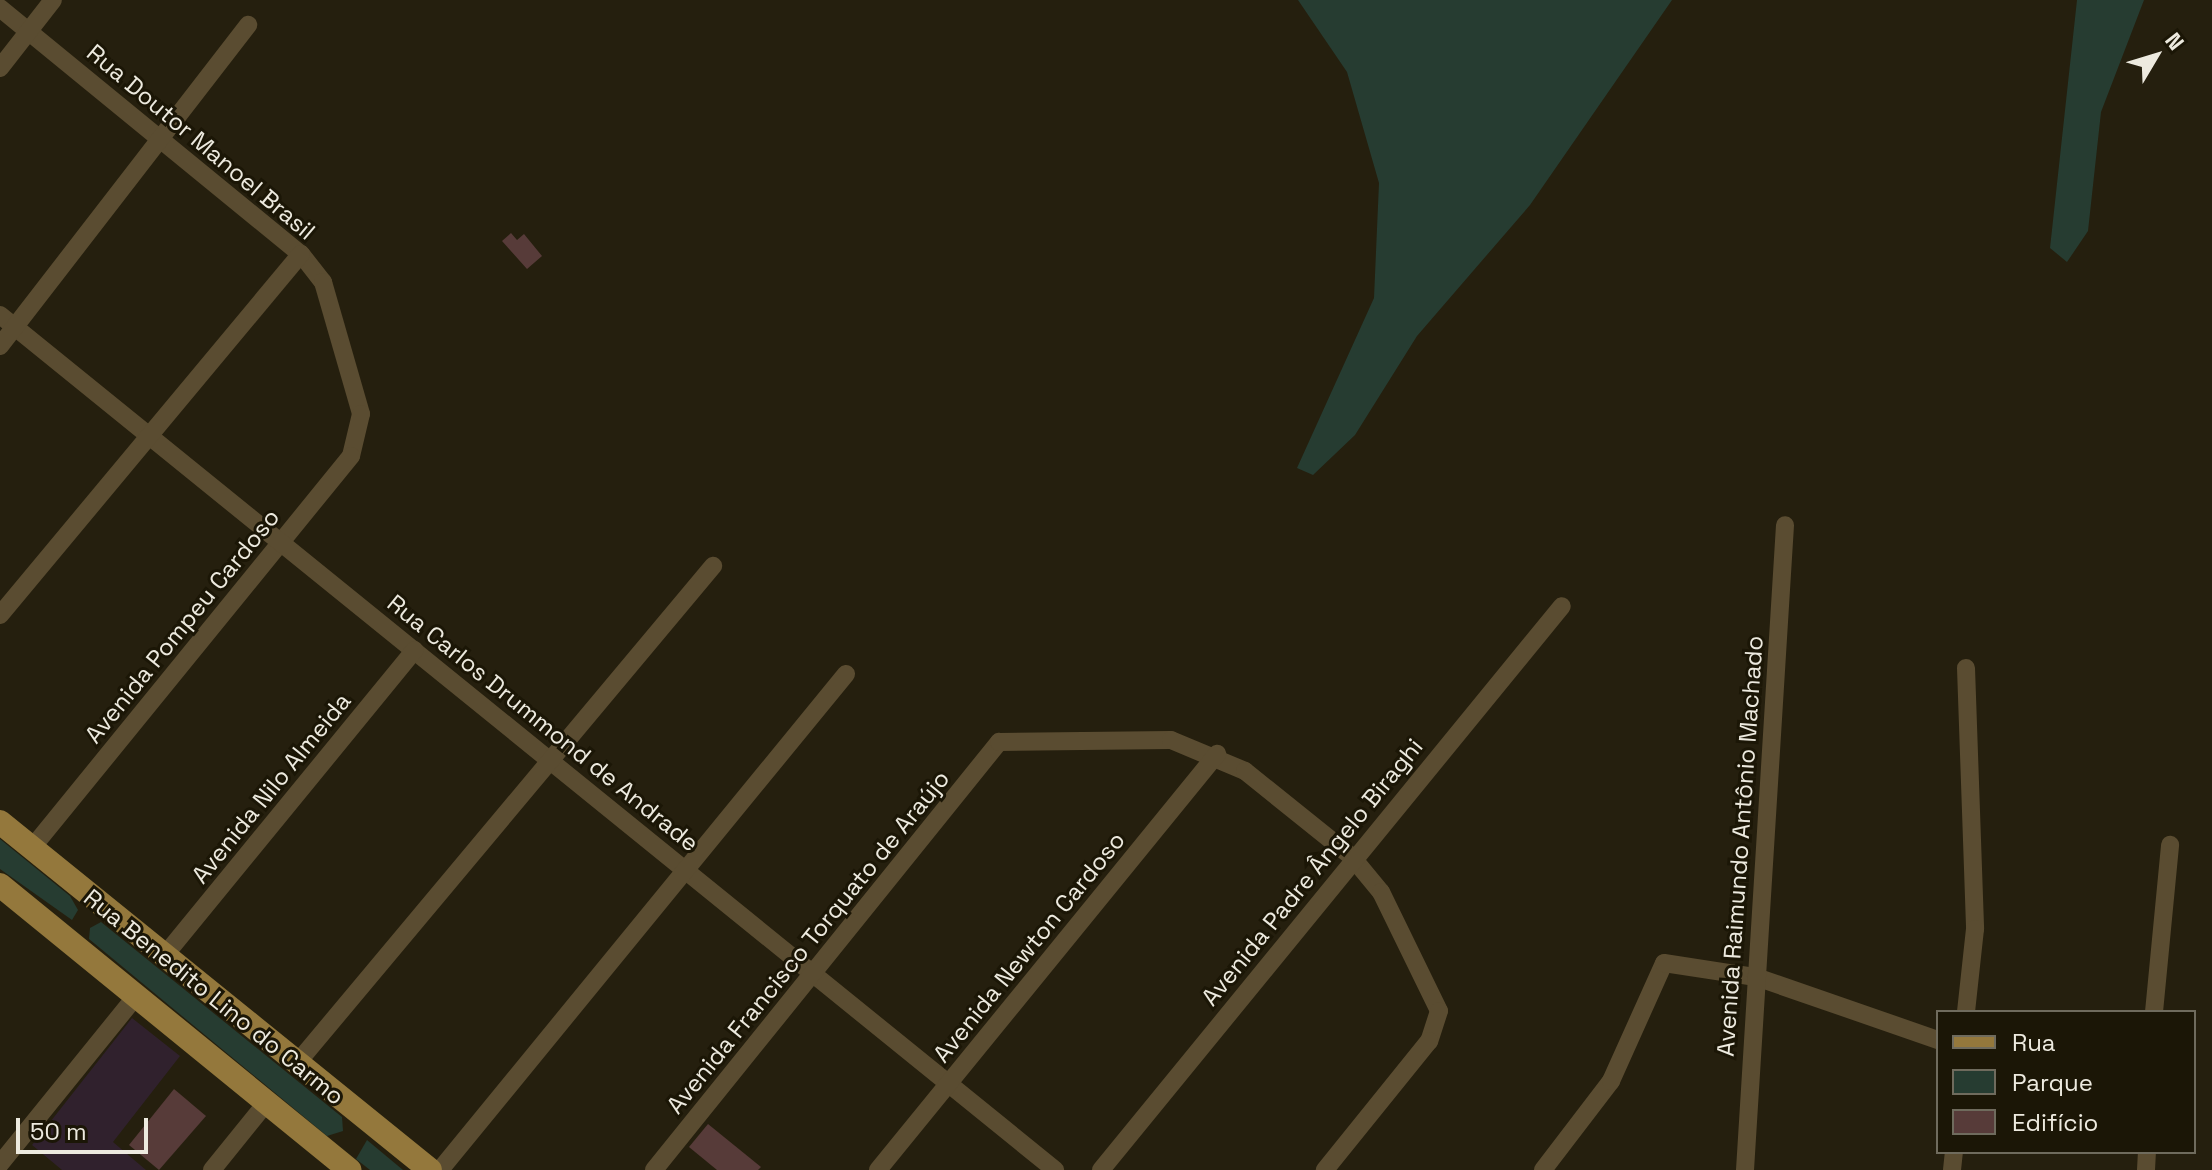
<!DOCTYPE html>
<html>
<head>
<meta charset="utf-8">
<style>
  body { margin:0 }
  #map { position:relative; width:2212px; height:1170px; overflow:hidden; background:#251f0e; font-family:"Space Grotesk",sans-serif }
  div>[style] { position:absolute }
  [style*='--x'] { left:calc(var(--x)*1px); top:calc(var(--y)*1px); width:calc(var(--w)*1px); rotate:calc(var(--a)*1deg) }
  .education>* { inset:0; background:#30212d }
  .green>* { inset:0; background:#263c31 }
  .building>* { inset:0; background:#573b39 }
  .minor>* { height:18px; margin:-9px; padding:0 9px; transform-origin:9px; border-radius:9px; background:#5a4c31 }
  .major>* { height:24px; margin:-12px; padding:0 12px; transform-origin:12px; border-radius:12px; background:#94783c }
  span { translate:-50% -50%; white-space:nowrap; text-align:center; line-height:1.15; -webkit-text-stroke:6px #1b1606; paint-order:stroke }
  .street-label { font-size:24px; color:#edeadf }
  .legend { position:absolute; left:1936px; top:1010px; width:260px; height:144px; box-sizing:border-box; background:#1b1606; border:2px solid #6f6b5d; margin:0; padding:10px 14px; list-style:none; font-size:24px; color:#edeadf }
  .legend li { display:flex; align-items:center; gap:16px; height:40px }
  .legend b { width:40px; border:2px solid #6f6b5d }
  .north { position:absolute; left:2116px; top:16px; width:80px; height:80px; -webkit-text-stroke:6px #1b1606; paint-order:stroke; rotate:52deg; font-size:22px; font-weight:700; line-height:32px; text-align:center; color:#edeadf }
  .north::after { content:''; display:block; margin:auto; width:28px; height:36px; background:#edeadf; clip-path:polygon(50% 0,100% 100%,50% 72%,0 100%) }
  .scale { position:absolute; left:16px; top:1118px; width:132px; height:36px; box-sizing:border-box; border:4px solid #edeadf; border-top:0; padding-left:10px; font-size:24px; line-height:28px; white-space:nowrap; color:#edeadf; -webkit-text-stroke:6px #1b1606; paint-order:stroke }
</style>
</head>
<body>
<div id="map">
  <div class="education">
    <i style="clip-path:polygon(132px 1018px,180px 1056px,113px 1142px,146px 1170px,62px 1170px,32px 1145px)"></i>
  </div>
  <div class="green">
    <i style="clip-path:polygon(1298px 0,1672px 0,1530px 205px,1417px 336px,1355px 435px,1313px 475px,1297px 468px,1374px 298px,1379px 183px,1347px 72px)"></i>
    <i style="clip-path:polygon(2077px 0,2144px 0,2101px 112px,2088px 231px,2067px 262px,2050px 248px)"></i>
    <i style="clip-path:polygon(0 839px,70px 896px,78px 910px,72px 920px,0 869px)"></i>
    <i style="clip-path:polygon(101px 922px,342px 1117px,343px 1131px,327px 1136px,89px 939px,90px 928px)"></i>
    <i style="clip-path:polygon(367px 1140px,403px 1170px,370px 1170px,356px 1159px)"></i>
  </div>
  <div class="building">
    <i style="clip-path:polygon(511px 233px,517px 240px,524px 234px,542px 256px,527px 269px,502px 241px)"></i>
    <i style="clip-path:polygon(174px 1089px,206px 1116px,159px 1170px,129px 1145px)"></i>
    <i style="clip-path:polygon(708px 1124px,761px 1167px,758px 1170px,717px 1170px,689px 1147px)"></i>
  </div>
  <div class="minor">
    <i style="--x:0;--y:8;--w:389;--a:39.3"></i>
    <i style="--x:301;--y:254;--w:36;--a:52"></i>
    <i style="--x:323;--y:282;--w:137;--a:73.9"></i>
    <i style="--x:361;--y:414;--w:43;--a:103.4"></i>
    <i style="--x:351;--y:456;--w:505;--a:129.14"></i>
    <i style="--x:0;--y:68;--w:86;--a:-52.1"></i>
    <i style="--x:0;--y:315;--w:1358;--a:39.02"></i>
    <i style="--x:0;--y:346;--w:406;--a:-52.3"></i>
    <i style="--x:0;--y:615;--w:470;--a:-50.2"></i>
    <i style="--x:1966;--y:668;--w:261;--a:88"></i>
    <i style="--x:1975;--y:929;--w:83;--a:96.2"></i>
    <i style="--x:165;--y:955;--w:394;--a:-50.7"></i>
    <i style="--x:2154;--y:1012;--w:168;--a:-84.5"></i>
    <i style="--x:298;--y:1062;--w:647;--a:-50.08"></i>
    <i style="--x:0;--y:1164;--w:216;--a:-51"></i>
    <i style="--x:212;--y:1170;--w:86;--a:-51.1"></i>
    <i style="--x:440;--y:1170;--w:641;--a:-50.7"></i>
    <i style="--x:654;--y:1170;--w:550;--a:-51.13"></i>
    <i style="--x:999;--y:742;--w:172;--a:-0.7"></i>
    <i style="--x:1171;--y:740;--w:80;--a:22.7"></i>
    <i style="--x:1245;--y:771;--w:137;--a:38.8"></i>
    <i style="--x:1352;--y:857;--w:45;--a:50.4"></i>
    <i style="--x:1381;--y:892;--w:132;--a:64"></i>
    <i style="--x:1439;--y:1011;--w:32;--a:108"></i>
    <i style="--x:1429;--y:1041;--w:166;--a:128.9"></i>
    <i style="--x:878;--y:1170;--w:537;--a:-50.82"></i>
    <i style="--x:1101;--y:1170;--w:728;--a:-50.74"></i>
    <i style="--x:1543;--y:1170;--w:112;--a:-52.6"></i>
    <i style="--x:1611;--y:1081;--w:129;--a:-65.8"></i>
    <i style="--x:1664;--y:963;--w:93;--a:8.7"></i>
    <i style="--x:1756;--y:977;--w:193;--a:19.1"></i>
    <i style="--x:1745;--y:1170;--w:646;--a:-86.45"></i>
    <i style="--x:1952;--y:1170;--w:18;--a:-84"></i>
    <i style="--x:2146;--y:1170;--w:18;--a:-87"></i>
  </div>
  <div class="major">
    <i style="--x:0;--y:822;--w:553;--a:38.98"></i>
    <i style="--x:0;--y:885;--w:451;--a:39.2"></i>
  </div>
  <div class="street-label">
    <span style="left:201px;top:142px;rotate:40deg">Rua Doutor Manoel Brasil</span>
    <span style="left:182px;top:626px;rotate:-51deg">Avenida Pompeu Cardoso</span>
    <span style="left:543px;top:723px;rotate:39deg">Rua Carlos Drummond de Andrade</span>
    <span style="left:271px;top:788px;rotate:-51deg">Avenida Nilo Almeida</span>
    <span style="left:1740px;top:846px;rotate:-86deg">Avenida Raimundo Antônio Machado</span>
    <span style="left:1312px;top:872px;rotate:-51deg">Avenida Padre Ângelo Biraghi</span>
    <span style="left:808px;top:942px;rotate:-51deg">Avenida Francisco Torquato de Araújo</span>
    <span style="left:1029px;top:947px;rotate:-51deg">Avenida Newton Cardoso</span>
    <span style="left:214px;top:997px;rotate:39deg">Rua Benedito Lino do Carmo</span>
  </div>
  <ul class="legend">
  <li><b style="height:10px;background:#94783c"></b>Rua</li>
  <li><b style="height:22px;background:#263c31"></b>Parque</li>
  <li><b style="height:22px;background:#573b39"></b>Edifício</li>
  </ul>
  <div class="north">N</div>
  <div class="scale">50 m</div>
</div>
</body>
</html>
